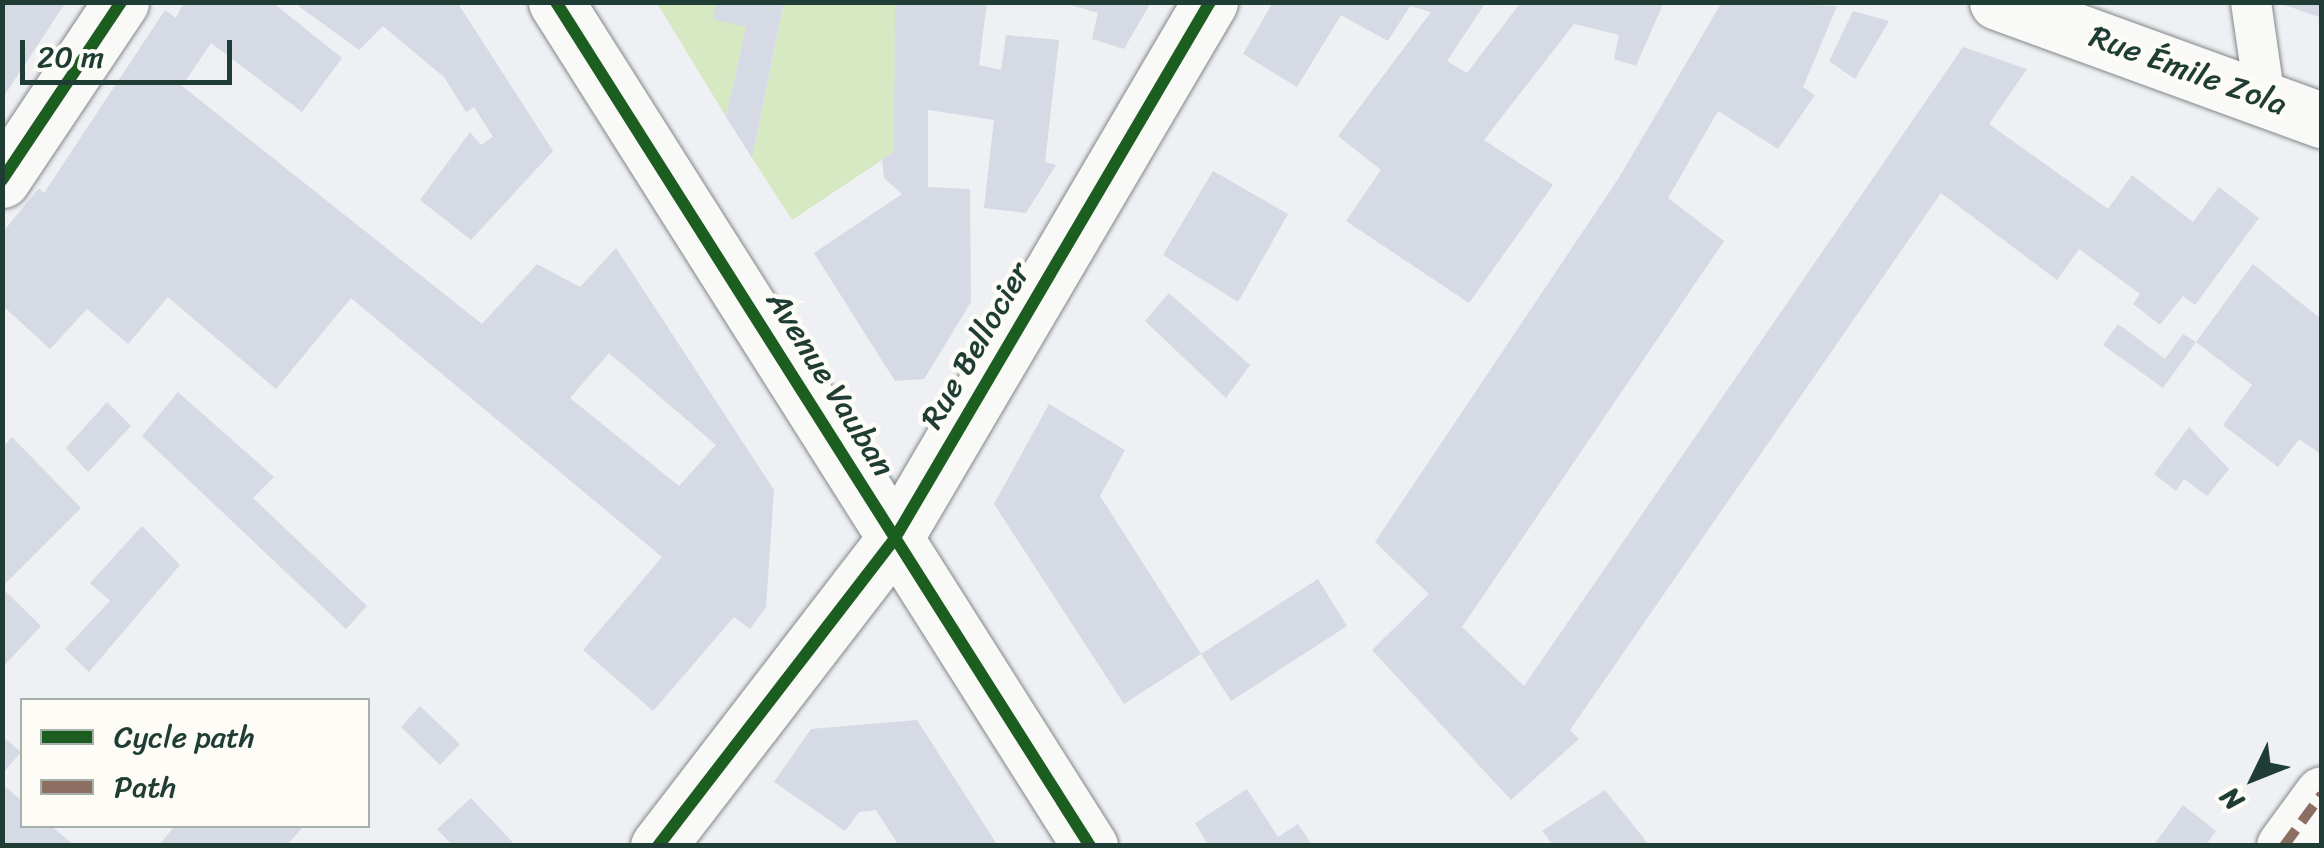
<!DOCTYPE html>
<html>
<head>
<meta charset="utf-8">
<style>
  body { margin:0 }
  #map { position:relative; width:2324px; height:848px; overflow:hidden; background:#eef0f3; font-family:Sriracha,sans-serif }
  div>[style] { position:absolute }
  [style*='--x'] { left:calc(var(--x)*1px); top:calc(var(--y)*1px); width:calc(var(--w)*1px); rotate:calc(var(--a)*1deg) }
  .green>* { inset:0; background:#d7e9c3 }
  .building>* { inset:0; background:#d5dae4 }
  .roads { filter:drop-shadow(0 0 2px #828888) drop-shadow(0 0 2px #828888) }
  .lane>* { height:40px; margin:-20px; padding:0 20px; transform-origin:20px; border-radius:20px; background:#f9f9f8 }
  .street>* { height:55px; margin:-27.5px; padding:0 27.5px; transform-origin:27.5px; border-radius:27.5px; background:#f9f9f8 }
  .secondary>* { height:55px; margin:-27.5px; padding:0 27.5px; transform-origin:27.5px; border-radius:27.5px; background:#f9f9f8 }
  .quiet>* { height:10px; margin-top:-5px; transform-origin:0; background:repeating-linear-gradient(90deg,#8d6e63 0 20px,transparent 0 30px) }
  .cycleway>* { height:12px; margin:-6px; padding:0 6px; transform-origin:6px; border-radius:6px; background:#1b5e20 }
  span { translate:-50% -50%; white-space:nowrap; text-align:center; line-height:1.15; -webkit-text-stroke:9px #fdfcf7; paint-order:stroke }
  .street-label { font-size:32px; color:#1f3d34 }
  .frame { position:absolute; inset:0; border:5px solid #1f3d34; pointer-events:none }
  .legend { position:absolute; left:20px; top:698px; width:350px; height:130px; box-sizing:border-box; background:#fdfcf7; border:2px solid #a4b0a9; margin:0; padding:12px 18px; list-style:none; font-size:30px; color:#1f3d34 }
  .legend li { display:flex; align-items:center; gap:20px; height:50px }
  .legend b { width:50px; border:2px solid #a4b0a9 }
  .north { position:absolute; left:2204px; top:728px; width:100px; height:100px; -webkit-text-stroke:8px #fdfcf7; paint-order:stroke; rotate:227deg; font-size:28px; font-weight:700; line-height:40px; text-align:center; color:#1f3d34 }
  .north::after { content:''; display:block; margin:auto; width:35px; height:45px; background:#1f3d34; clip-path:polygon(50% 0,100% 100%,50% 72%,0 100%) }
  .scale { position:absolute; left:20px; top:40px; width:212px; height:45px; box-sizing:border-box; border:5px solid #1f3d34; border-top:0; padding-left:12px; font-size:30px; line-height:35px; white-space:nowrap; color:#1f3d34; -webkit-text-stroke:8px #fdfcf7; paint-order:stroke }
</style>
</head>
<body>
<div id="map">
  <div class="green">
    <i style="clip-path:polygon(657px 3px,716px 3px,746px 27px,726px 117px)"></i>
    <i style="clip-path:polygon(784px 3px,895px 3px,894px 152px,792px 220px,752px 158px)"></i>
  </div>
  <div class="building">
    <i style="clip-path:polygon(2px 2px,66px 2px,2px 99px)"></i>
    <i style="clip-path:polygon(evenodd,184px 2px,272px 2px,342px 58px,302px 112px,211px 43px,182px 86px,482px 324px,537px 264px,580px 287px,616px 248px,774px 490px,766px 607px,750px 629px,734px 617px,653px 711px,583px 650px,662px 557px,351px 298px,276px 389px,168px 297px,128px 344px,87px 309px,50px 349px,2px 305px,2px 233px,39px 188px,44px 193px,165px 10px,176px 18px,184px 2px,609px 353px,716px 445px,679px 486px,570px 398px,609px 353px)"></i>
    <i style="clip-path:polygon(293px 2px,457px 2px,553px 151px,471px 240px,420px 200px,470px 132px,481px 145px,493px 137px,474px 107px,466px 112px,444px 77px,383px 26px,359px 50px)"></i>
    <i style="clip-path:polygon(716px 2px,784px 2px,752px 158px,726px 117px,746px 27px,713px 19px)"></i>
    <i style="clip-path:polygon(895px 2px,987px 2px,979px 65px,1001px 70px,1006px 35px,1059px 40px,1045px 162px,1056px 165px,1026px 213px,984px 208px,994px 120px,928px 110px,928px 187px,970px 189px,971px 302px,924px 379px,895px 381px,814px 253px,902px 194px,884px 178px,882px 159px,894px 152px)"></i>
    <i style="clip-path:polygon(1061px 2px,1151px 2px,1124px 49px,1092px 39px,1098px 13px)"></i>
    <i style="clip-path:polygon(1273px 2px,1486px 2px,1447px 61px,1467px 73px,1521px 2px,1664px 2px,1636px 66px,1614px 59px,1619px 35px,1574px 24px,1484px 140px,1553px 185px,1469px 303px,1346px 221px,1381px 170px,1338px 136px,1431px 12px,1410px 6px,1388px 41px,1341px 15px,1297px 87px,1243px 54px)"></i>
    <i style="clip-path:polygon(1722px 2px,1837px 6px,1803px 87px,1815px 95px,1778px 149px,1718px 111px,1668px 198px,1724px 241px,1462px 627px,1524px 686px,1963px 47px,2027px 69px,1989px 124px,2108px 209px,2132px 175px,2193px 222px,2219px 187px,2259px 218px,2195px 305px,2183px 296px,2160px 325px,2133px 304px,2140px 294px,2079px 249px,2057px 280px,1941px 193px,1570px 730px,1579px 739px,1511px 800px,1372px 650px,1429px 594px,1375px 542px,1620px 176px)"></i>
    <i style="clip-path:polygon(2279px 2px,2322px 2px,2322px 18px,2279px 3px)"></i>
    <i style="clip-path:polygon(1853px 11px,1889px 21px,1855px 79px,1829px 61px)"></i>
    <i style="clip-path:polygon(1213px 171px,1288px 214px,1238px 302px,1163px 255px)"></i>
    <i style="clip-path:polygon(2253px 264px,2322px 320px,2322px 455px,2299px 439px,2278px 467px,2223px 425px,2252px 385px,2196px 342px)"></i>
    <i style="clip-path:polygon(1169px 293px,1250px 365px,1226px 398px,1145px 321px)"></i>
    <i style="clip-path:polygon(2118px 324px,2165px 359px,2183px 334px,2196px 342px,2163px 388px,2103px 345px)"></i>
    <i style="clip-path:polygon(178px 392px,274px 477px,253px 498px,367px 606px,346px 629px,142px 436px)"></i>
    <i style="clip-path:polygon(107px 402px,131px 426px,88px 472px,66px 448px)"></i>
    <i style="clip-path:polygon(1049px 404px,1125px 450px,1100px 496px,1201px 654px,1124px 704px,994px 504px)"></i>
    <i style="clip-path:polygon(2189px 427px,2229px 469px,2207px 496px,2184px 479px,2176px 491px,2154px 474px)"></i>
    <i style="clip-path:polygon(12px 437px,81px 508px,2px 587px,3px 447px)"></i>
    <i style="clip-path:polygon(142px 526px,180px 565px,89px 672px,65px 649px,110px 601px,90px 583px)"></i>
    <i style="clip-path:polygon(1318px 579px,1347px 626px,1231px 701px,1201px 654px)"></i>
    <i style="clip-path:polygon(2px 588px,41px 626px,2px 668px)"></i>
    <i style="clip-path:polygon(420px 706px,460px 744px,440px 765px,401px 727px)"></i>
    <i style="clip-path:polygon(917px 720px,998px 846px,899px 846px,876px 810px,859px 812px,845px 831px,774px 782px,811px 729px)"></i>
    <i style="clip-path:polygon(2px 736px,21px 752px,2px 774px)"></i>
    <i style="clip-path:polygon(2px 784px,22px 801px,22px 826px,51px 826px,75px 846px,2px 846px)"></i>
    <i style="clip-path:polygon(1247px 789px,1278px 837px,1298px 824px,1313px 846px,1209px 846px,1195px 823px)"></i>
    <i style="clip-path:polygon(1605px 790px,1650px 846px,1554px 846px,1542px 831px)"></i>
    <i style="clip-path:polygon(471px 798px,516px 846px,453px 846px,437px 829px)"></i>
    <i style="clip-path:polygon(2183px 805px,2216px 831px,2205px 846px,2153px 846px)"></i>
    <i style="clip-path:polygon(175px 826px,304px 826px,286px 846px,158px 846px)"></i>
  </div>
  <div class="roads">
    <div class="lane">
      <i style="--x:2251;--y:2;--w:98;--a:81.8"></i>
    </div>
    <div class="street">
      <i style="--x:2;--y:180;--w:214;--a:-56.2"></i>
      <i style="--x:2284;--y:846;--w:64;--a:-53.8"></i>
    </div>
    <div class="secondary">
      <i style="--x:556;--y:2;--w:999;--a:57.68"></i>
      <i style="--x:1997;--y:2;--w:346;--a:20"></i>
      <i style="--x:658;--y:846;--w:389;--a:-52.4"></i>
      <i style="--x:895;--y:538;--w:622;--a:-59.56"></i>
    </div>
  </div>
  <div class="quiet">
    <i style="--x:2284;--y:846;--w:64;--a:-53.8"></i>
  </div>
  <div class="cycleway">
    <i style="--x:556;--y:2;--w:999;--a:57.68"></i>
    <i style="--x:2;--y:180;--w:214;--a:-56.2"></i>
    <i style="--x:658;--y:846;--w:389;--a:-52.4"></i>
    <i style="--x:895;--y:538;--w:622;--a:-59.56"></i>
  </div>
  <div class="street-label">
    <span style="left:2188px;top:71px;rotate:20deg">Rue Émile Zola</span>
    <span style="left:976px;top:346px;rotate:-60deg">Rue Bellocier</span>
    <span style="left:830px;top:384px;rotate:58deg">Avenue Vauban</span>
  </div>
  <div class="frame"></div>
  <ul class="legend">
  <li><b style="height:12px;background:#1b5e20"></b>Cycle path</li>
  <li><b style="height:12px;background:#8d6e63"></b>Path</li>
  </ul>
  <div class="north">N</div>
  <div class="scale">20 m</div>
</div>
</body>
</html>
